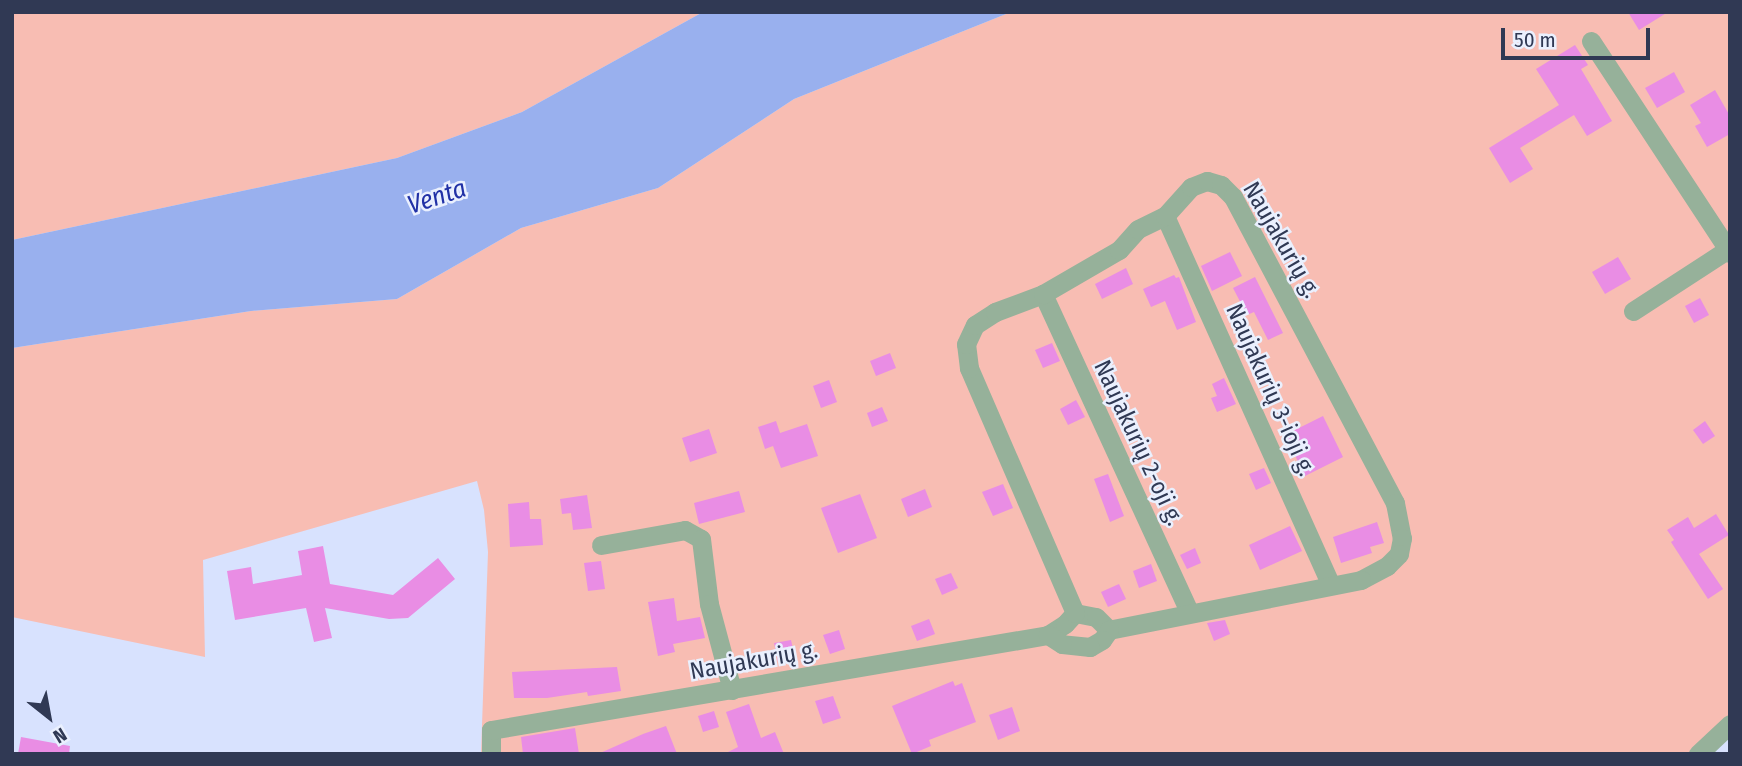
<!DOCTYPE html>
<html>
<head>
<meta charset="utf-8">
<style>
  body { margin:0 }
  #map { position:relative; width:1742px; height:766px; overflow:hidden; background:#d8e2fe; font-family:"Fira Sans Condensed",sans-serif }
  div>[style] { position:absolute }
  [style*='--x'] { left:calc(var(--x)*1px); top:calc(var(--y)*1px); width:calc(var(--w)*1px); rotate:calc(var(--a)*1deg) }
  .green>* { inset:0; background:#f8bdb3 }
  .water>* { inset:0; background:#99b0ee }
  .building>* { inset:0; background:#e98de4 }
  .street>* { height:19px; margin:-9.5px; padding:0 9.5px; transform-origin:9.5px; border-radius:9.5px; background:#96b19a }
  span { translate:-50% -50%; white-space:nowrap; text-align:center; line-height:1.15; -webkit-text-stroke:5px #eaf0fe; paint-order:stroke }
  .street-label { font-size:24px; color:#303954 }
  .water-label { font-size:26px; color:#2131a6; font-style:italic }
  .frame { position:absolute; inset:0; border:14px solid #303954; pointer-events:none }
  .north { position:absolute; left:14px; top:682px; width:70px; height:70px; -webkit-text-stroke:5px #eaf0fe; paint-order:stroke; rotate:149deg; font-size:19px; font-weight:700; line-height:28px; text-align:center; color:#303954 }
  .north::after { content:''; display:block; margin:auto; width:24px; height:32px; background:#303954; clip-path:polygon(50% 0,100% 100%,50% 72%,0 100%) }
  .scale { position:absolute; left:1501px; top:28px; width:149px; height:32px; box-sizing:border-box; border:4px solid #303954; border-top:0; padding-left:9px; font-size:21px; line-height:24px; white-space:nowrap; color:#303954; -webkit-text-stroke:5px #eaf0fe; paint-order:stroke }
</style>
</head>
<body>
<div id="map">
  <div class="green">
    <i style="clip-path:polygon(12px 12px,563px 13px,703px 12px,522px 112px,397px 158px,12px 240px)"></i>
    <i style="clip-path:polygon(1011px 12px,1730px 12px,1730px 715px,1688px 754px,481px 754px,488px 552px,484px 510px,477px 481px,203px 560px,205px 657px,12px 617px,12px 348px,251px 311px,397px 299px,521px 228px,658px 188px,794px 99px)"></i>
  </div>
  <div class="water">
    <i style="clip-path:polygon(703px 12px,1011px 12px,794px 99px,658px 188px,521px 228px,397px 299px,251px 311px,12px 348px,12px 240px,397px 158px,522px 112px)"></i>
  </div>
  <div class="building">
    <i style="clip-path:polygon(1628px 12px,1668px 12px,1639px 30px)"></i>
    <i style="clip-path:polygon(1575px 45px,1588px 65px,1581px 69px,1612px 121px,1587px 136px,1574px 115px,1520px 148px,1533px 169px,1510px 183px,1489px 148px,1559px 105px,1536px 69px)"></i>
    <i style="clip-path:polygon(1674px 72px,1685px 92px,1657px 108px,1645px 88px)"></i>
    <i style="clip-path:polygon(1715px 90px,1730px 116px,1730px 134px,1707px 147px,1695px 126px,1701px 123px,1690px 105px)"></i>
    <i style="clip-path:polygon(1230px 252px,1242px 276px,1212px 291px,1201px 266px)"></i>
    <i style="clip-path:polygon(1618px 257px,1631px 279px,1605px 294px,1592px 272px)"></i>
    <i style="clip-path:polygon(1126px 268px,1133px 284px,1102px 299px,1095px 284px)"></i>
    <i style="clip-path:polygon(1174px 275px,1176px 278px,1179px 277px,1196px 322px,1177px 330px,1165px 301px,1151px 307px,1143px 289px)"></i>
    <i style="clip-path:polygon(1255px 277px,1283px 333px,1268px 340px,1254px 312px,1247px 315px,1233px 288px)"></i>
    <i style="clip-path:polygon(1700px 298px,1709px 315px,1694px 323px,1685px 306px)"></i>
    <i style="clip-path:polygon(1052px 343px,1060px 361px,1043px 368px,1035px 350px)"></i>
    <i style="clip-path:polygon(890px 353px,896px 368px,876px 376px,870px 361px)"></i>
    <i style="clip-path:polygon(1224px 378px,1236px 404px,1217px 412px,1211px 398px,1217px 396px,1212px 384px)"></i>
    <i style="clip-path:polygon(829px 380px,837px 402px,821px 408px,813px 386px)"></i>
    <i style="clip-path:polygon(1076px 400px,1085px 417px,1068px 425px,1060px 409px)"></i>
    <i style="clip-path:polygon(882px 407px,888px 421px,872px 427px,867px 413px)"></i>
    <i style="clip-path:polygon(1323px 416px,1343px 457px,1305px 476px,1285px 435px)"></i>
    <i style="clip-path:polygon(776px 421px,780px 433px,807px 424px,818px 456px,781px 468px,773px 446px,765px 449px,758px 427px)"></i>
    <i style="clip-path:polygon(1705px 421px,1715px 436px,1703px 444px,1693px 430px)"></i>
    <i style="clip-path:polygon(709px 429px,717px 453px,690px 462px,682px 438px)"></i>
    <i style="clip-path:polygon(1264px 468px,1271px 483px,1256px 490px,1249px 474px)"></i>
    <i style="clip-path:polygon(1108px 474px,1124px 516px,1110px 522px,1094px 479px)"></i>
    <i style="clip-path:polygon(1003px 484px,1013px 508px,993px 516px,982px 492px)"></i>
    <i style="clip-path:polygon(925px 489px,932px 507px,908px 517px,901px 499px)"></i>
    <i style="clip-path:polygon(739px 491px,745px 512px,699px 524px,694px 503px)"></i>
    <i style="clip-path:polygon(860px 494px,877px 538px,838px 553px,821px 508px)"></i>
    <i style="clip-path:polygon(587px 495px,592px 528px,573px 530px,571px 513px,562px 514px,560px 499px)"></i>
    <i style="clip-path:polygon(529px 502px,530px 519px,541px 519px,543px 545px,510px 547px,508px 504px)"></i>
    <i style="clip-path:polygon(1716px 514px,1729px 535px,1699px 554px,1723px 589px,1708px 599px,1671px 542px,1674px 540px,1667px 530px,1688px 517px,1694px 528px)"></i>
    <i style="clip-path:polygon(1377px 522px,1384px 543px,1370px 547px,1372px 553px,1341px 563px,1333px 537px)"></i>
    <i style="clip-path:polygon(1290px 526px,1302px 551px,1260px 570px,1249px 545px)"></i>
    <i style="clip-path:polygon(323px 546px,330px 584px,393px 595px,438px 558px,455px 579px,408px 618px,389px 619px,325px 608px,332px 638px,314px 642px,306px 608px,235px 620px,227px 571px,251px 567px,253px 584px,302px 575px,298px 551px)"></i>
    <i style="clip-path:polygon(1195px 548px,1201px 563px,1187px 569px,1180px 555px)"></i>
    <i style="clip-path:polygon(601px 561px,605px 589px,588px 591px,584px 563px)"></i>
    <i style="clip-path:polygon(1151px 564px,1157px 581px,1139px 588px,1133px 571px)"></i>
    <i style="clip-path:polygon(951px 573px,958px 588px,942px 595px,935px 579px)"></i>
    <i style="clip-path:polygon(1119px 584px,1126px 599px,1108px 607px,1101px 592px)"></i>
    <i style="clip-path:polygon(674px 598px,677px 621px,700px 617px,705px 638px,673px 644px,675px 652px,658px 656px,648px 602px)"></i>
    <i style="clip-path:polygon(929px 619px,935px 634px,917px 641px,911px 626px)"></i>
    <i style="clip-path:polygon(1225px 620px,1230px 634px,1214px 641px,1207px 623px)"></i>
    <i style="clip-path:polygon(839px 630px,845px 649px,830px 654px,823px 635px)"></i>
    <i style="clip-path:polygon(791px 640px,795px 658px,778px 662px,774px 643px)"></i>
    <i style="clip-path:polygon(617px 667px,621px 691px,588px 696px,587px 692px,547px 698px,514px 698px,512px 672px)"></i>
    <i style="clip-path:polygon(953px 681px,955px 686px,962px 683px,976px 722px,929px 740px,931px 746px,912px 754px,892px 706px)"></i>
    <i style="clip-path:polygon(833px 696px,841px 718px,823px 724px,815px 701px)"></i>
    <i style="clip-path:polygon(749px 704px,761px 738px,775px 732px,784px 754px,724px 754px,738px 747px,726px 712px)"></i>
    <i style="clip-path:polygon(1012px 707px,1020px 731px,998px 740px,989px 715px)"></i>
    <i style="clip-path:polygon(714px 711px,719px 727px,703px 732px,698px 716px)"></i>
    <i style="clip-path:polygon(666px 726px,677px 754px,598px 754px,643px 734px)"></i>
    <i style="clip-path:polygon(575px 728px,579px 754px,523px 754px,521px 737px)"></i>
    <i style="clip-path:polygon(21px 737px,70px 746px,69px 754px,18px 754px)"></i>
  </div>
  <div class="street">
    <i style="--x:1591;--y:41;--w:254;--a:56.7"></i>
    <i style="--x:1165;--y:216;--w:403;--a:65.8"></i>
    <i style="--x:1043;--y:294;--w:350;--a:65.3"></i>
    <i style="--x:1633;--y:311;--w:116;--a:-33"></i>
    <i style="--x:601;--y:545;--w:85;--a:-10.1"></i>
    <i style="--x:685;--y:530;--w:18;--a:29"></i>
    <i style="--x:701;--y:539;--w:65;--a:83"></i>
    <i style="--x:709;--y:604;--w:89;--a:75"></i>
    <i style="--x:1075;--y:613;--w:21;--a:11"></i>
    <i style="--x:1096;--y:617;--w:18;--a:45"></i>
    <i style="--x:491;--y:754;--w:24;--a:-90"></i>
    <i style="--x:491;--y:730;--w:565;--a:-9.68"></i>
    <i style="--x:1048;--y:635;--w:20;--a:-33"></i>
    <i style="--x:1065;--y:624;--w:15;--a:-48"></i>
    <i style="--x:1075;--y:613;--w:267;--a:-113.4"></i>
    <i style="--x:969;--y:368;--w:24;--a:-97"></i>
    <i style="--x:966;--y:344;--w:21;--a:-65"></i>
    <i style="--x:975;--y:325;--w:24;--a:-33"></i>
    <i style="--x:995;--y:312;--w:51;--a:-20.6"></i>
    <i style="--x:1043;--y:294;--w:88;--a:-30.1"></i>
    <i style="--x:1119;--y:250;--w:28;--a:-48"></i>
    <i style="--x:1138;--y:229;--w:30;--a:-26"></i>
    <i style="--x:1165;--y:216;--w:39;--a:-48"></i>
    <i style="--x:1191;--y:187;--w:17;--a:-21"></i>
    <i style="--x:1207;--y:181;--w:15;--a:16"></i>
    <i style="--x:1221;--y:185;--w:17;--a:45"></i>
    <i style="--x:1233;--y:197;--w:346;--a:62.1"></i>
    <i style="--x:1395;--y:503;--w:36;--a:79"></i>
    <i style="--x:1402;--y:538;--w:16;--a:101"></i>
    <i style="--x:1399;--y:554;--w:17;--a:135"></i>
    <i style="--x:1387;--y:566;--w:30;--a:152"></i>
    <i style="--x:1361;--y:580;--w:257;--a:168.8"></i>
    <i style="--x:1109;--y:630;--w:12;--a:125"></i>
    <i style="--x:1102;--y:640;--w:14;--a:150"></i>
    <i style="--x:1090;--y:647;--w:28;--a:-174"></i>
    <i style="--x:1062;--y:644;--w:17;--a:-147"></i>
    <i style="--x:1698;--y:754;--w:44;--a:-43.2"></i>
  </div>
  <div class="street-label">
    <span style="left:1281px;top:240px;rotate:60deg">Naujakurių g.</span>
    <span style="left:1270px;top:390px;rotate:66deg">Naujakurių 3-ioji g.</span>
    <span style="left:1138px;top:443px;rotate:65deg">Naujakurių 2-oji g.</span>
    <span style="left:754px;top:661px;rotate:-10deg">Naujakurių g.</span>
  </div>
  <div class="water-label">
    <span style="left:437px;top:197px;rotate:-18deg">Venta</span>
  </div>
  <div class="frame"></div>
  <div class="north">N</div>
  <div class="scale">50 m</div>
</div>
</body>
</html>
